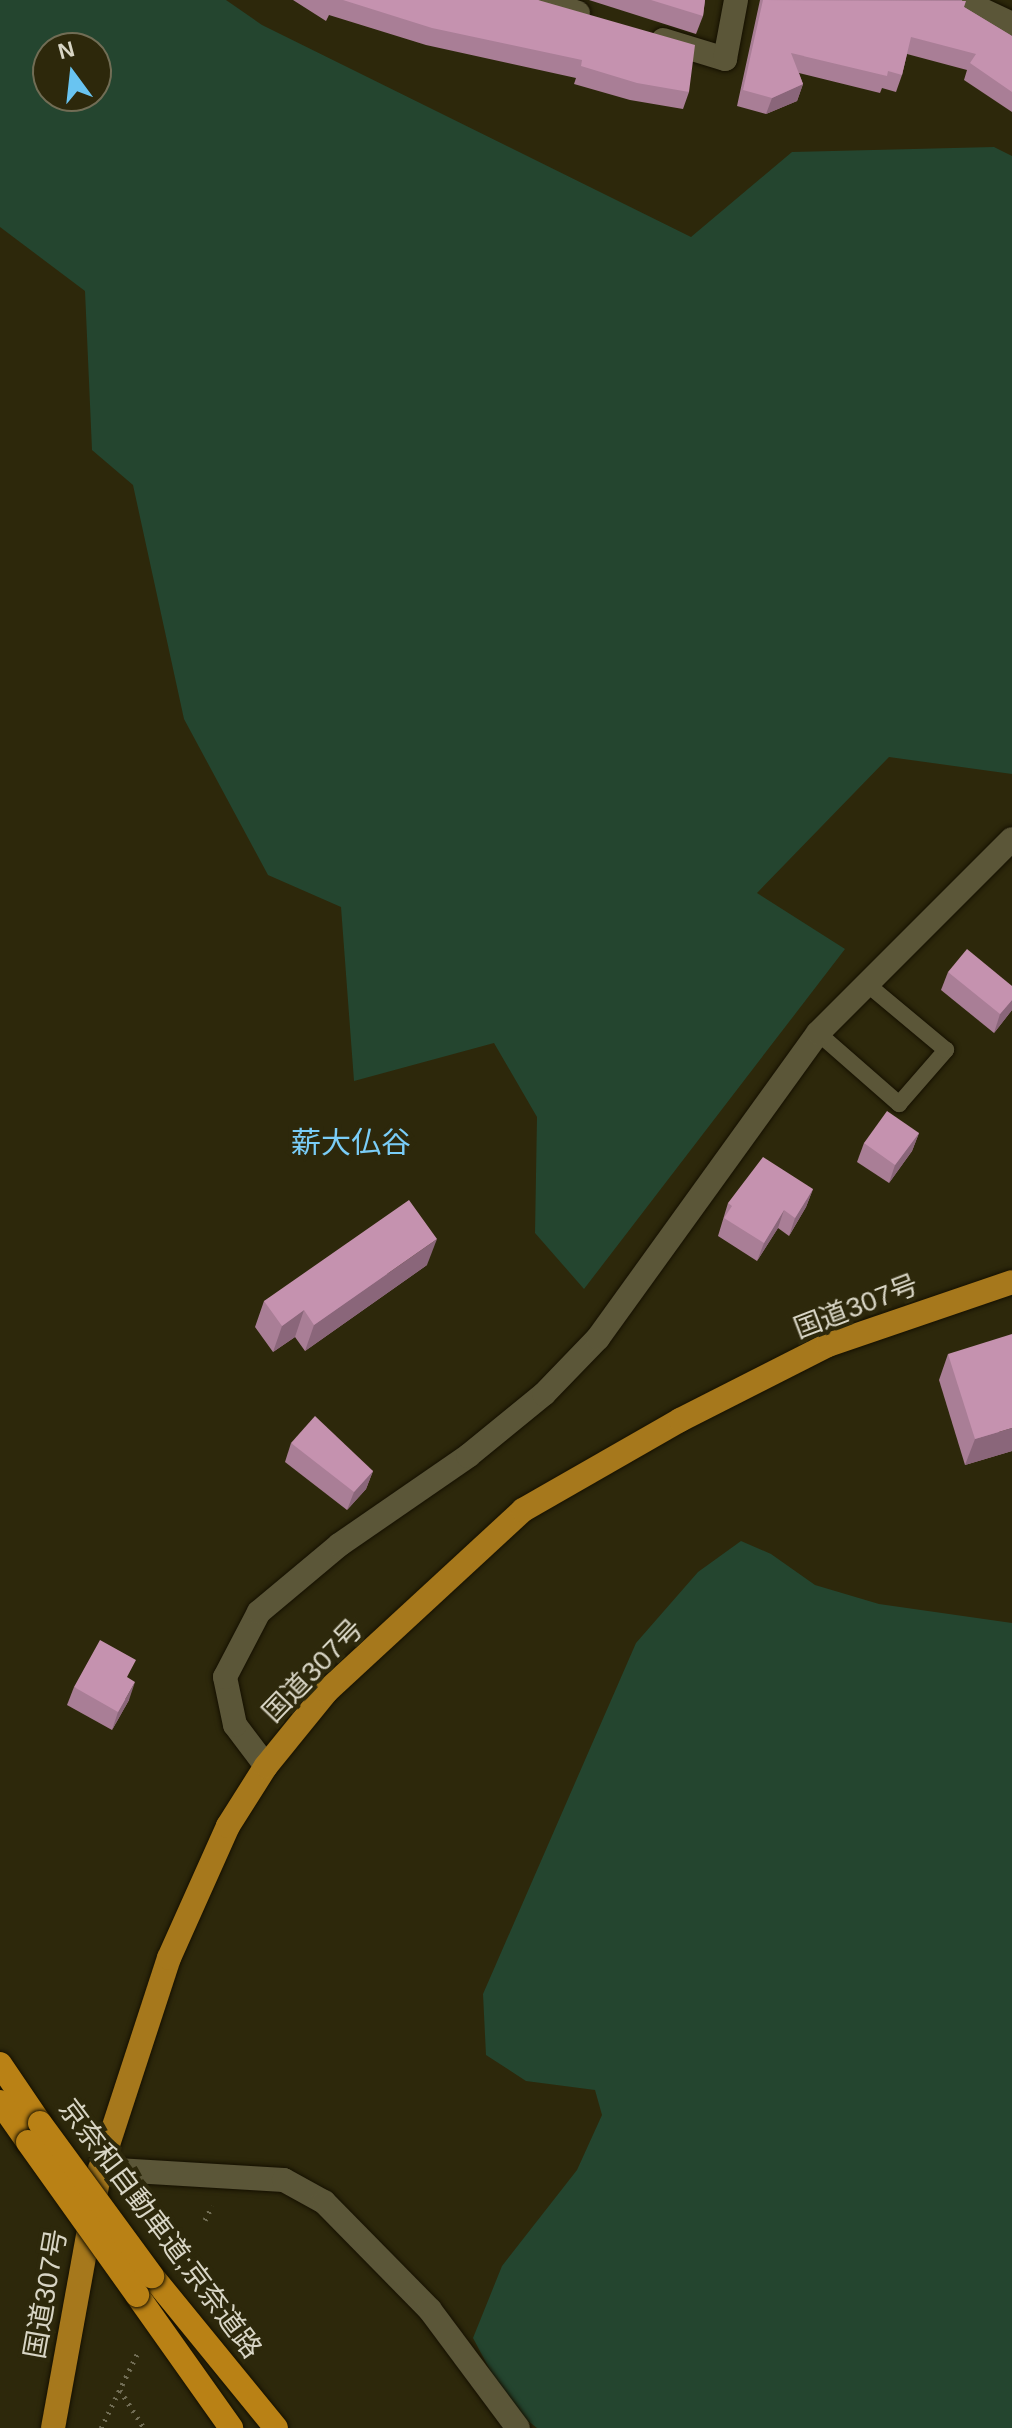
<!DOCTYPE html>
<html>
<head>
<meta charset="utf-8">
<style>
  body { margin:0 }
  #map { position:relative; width:1012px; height:2428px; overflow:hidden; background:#2d280b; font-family:Helvetica,"Noto Sans JP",sans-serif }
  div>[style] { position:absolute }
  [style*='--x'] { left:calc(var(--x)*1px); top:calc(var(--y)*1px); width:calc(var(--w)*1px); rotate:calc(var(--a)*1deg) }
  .green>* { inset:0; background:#24452f }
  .path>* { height:5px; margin-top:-2.5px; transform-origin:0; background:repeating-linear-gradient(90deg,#716d55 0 2px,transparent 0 8px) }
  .roads { filter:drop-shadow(0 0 2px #151000) drop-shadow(0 0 2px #151000) }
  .service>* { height:16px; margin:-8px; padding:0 8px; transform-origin:8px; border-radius:8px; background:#5b5638 }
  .minor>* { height:24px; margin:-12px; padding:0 12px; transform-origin:12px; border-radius:12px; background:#5b5638 }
  .tertiary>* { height:24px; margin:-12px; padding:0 12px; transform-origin:12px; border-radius:12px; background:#5b5638 }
  .trunk>* { height:24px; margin:-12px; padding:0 12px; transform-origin:12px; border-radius:12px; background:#a6781c }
  .motorway>* { height:24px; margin:-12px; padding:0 12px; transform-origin:12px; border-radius:12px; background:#b98115 }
  .bridges { filter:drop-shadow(0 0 2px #151000) drop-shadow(0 0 2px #151000) }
  .motorway-bridge>* { height:24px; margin:-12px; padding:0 12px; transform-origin:12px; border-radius:12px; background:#b98115 }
  .wall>* { inset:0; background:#a97e96 }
  .shaded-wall>* { inset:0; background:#8a667a }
  .building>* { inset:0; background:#c592af }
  span { translate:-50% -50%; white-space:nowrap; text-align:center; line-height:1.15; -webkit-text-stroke:8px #2d280b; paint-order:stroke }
  .street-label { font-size:28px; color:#d8d5c5 }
  .neighbourhood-label { font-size:30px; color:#7acdf7 }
  .north { position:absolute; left:32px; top:32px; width:80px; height:80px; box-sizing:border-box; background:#2d280b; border:2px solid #716d55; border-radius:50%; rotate:345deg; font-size:22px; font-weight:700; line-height:32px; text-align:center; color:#d8d5c5 }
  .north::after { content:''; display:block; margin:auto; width:28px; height:36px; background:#69c4f1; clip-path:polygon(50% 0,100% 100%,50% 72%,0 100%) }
</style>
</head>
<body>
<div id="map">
  <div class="green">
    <i style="clip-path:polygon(evenodd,0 0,226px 0,262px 25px,691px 237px,792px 152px,994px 147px,1012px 156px,1012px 774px,889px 757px,757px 893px,845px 949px,584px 1289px,535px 1233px,537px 1117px,494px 1043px,354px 1081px,341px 907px,268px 875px,184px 719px,133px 485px,92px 450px,85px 291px,0 227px,0 0,96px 48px,96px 96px,48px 96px,48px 48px,96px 48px)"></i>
    <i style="clip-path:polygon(741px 1541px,771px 1554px,815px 1585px,879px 1604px,1012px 1623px,1012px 2428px,537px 2428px,509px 2406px,473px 2338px,502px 2266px,577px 2170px,602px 2115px,595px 2090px,526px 2081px,486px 2055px,483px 1994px,636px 1643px,698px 1572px)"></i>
  </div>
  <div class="path">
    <i style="--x:205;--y:2220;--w:16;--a:-63"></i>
    <i style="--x:120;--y:2390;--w:45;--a:57.7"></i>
    <i style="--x:101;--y:2428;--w:87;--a:-64"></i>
  </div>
  <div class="roads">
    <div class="service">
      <i style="--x:818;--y:1033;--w:108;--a:41.2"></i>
      <i style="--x:899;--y:1104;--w:72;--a:-49"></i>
      <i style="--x:946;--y:1050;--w:104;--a:-140.1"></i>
    </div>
    <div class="minor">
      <i style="--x:539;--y:0;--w:41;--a:18.4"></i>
      <i style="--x:961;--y:0;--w:56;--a:25.2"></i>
      <i style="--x:663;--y:40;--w:65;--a:17"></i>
      <i style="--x:725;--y:59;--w:60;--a:-79.4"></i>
      <i style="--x:100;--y:2169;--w:184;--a:3.4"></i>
      <i style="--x:284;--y:2180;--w:46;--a:28.8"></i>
      <i style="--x:324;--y:2202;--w:151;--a:45.5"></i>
      <i style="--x:430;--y:2310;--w:147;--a:53.3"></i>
    </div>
    <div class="tertiary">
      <i style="--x:266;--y:1766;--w:51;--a:-127.1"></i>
      <i style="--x:235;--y:1725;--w:49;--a:-101.8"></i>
      <i style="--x:225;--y:1677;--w:73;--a:-62.4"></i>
      <i style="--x:259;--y:1612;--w:104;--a:-39.9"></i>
      <i style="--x:339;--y:1545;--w:157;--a:-34.6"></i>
      <i style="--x:468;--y:1456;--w:98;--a:-39.2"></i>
      <i style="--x:544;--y:1394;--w:78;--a:-46"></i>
      <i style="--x:598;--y:1338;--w:376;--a:-54.2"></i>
      <i style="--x:818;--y:1033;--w:274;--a:-45"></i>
    </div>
    <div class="trunk">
      <i style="--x:53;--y:2428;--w:263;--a:-79.7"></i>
      <i style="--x:100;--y:2169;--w:222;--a:-71.9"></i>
      <i style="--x:169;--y:1958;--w:145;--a:-65.9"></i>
      <i style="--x:228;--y:1826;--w:71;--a:-57.7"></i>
      <i style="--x:266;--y:1766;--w:97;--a:-50.9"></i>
      <i style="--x:327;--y:1691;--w:267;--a:-42.7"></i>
      <i style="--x:523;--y:1510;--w:181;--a:-29.8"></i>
      <i style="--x:680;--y:1420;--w:166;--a:-26.9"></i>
      <i style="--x:828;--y:1345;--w:194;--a:-18.9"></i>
    </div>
    <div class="motorway">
      <i style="--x:0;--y:2064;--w:71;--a:55.9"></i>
      <i style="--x:0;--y:2102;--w:49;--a:55"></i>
      <i style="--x:152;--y:2276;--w:196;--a:50.8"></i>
      <i style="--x:137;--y:2295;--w:163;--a:54.7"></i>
    </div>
  </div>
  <div class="bridges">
    <div class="motorway-bridge">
      <i style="--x:40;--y:2123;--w:190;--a:53.8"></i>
      <i style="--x:28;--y:2142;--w:188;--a:54.5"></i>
    </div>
  </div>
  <div class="wall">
    <i style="clip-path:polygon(293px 0,538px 0,689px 92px,683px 109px,630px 100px,574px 84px,576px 78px,426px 45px,329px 15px,326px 21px)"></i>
    <i style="clip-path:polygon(589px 0,705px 0,703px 16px,696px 34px)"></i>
    <i style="clip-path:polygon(760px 0,962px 0,964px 7px,1012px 36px,1012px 112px,964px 80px,967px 70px,907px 54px,902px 75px,896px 92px,882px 88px,880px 93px,799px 73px,803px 84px,797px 101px,766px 114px,737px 106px)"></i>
    <i style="clip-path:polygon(948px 972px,1012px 986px,1012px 1010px,994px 1033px,941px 990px)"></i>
    <i style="clip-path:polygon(919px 1133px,912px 1151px,889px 1183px,857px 1162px,864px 1143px)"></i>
    <i style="clip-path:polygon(813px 1189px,806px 1207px,789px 1236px,778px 1228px,757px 1261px,718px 1236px,728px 1203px)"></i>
    <i style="clip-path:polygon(427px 1265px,305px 1351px,295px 1337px,273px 1352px,255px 1327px,264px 1301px)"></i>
    <i style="clip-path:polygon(948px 1354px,1012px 1451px,965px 1465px,939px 1380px)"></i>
    <i style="clip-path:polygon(291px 1443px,373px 1471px,366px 1489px,347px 1510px,285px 1462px)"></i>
    <i style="clip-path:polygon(74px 1687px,129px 1700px,112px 1730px,67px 1705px)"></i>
  </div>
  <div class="shaded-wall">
    <i style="clip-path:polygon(803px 84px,797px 101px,766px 114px,772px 98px)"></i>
    <i style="clip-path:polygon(1012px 1000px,1012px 1010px,994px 1033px,1000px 1014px)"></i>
    <i style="clip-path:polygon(919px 1133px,912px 1151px,889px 1183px,895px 1165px)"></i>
    <i style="clip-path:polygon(813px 1189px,806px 1207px,789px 1236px,795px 1218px)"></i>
    <i style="clip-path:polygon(784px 1210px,778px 1228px,757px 1261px,764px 1243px)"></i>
    <i style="clip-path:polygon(437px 1239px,427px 1265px,305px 1351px,314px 1325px)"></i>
    <i style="clip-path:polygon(304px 1310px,295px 1337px,273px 1352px,282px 1326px)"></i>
    <i style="clip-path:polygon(1012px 1428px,1012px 1451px,965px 1465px,975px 1439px)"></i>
    <i style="clip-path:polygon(373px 1471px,366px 1489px,347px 1510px,354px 1492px)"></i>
    <i style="clip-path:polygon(135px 1682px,129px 1700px,112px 1730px,118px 1712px)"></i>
  </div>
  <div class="building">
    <i style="clip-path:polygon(343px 0,538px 0,695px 45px,689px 92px,637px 83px,581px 66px,582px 60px,432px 28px)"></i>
    <i style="clip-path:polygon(651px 0,705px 0,703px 16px)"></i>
    <i style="clip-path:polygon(763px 0,966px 1px,964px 7px,1012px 36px,1012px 92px,970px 63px,976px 54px,911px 37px,902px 75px,888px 71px,887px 76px,791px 53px,803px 84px,772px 98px,743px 90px)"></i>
    <i style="clip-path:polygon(967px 949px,1012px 986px,1012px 1000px,1000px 1014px,948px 972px)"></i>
    <i style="clip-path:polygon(887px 1111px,919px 1133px,895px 1165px,864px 1143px)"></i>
    <i style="clip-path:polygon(763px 1157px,813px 1189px,795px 1218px,784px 1210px,764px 1243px,724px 1218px,732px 1206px,728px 1203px)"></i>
    <i style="clip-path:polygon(409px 1200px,437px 1239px,314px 1325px,304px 1310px,282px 1326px,264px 1301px)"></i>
    <i style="clip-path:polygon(1012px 1334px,1012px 1428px,975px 1439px,948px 1354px)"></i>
    <i style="clip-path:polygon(315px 1416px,373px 1471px,354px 1492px,291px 1443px)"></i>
    <i style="clip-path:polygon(100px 1640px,136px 1660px,127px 1677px,135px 1682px,118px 1712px,74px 1687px)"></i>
  </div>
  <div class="street-label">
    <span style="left:856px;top:1307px;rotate:-21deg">国道307号</span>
    <span style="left:313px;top:1671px;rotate:-46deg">国道307号</span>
    <span style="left:160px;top:2229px;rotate:53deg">京奈和自動車道;京奈道路</span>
    <span style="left:46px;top:2294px;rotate:-80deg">国道307号</span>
  </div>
  <div class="neighbourhood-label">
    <span style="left:351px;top:1143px">薪大仏谷</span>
  </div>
  <div class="north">N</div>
</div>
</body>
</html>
